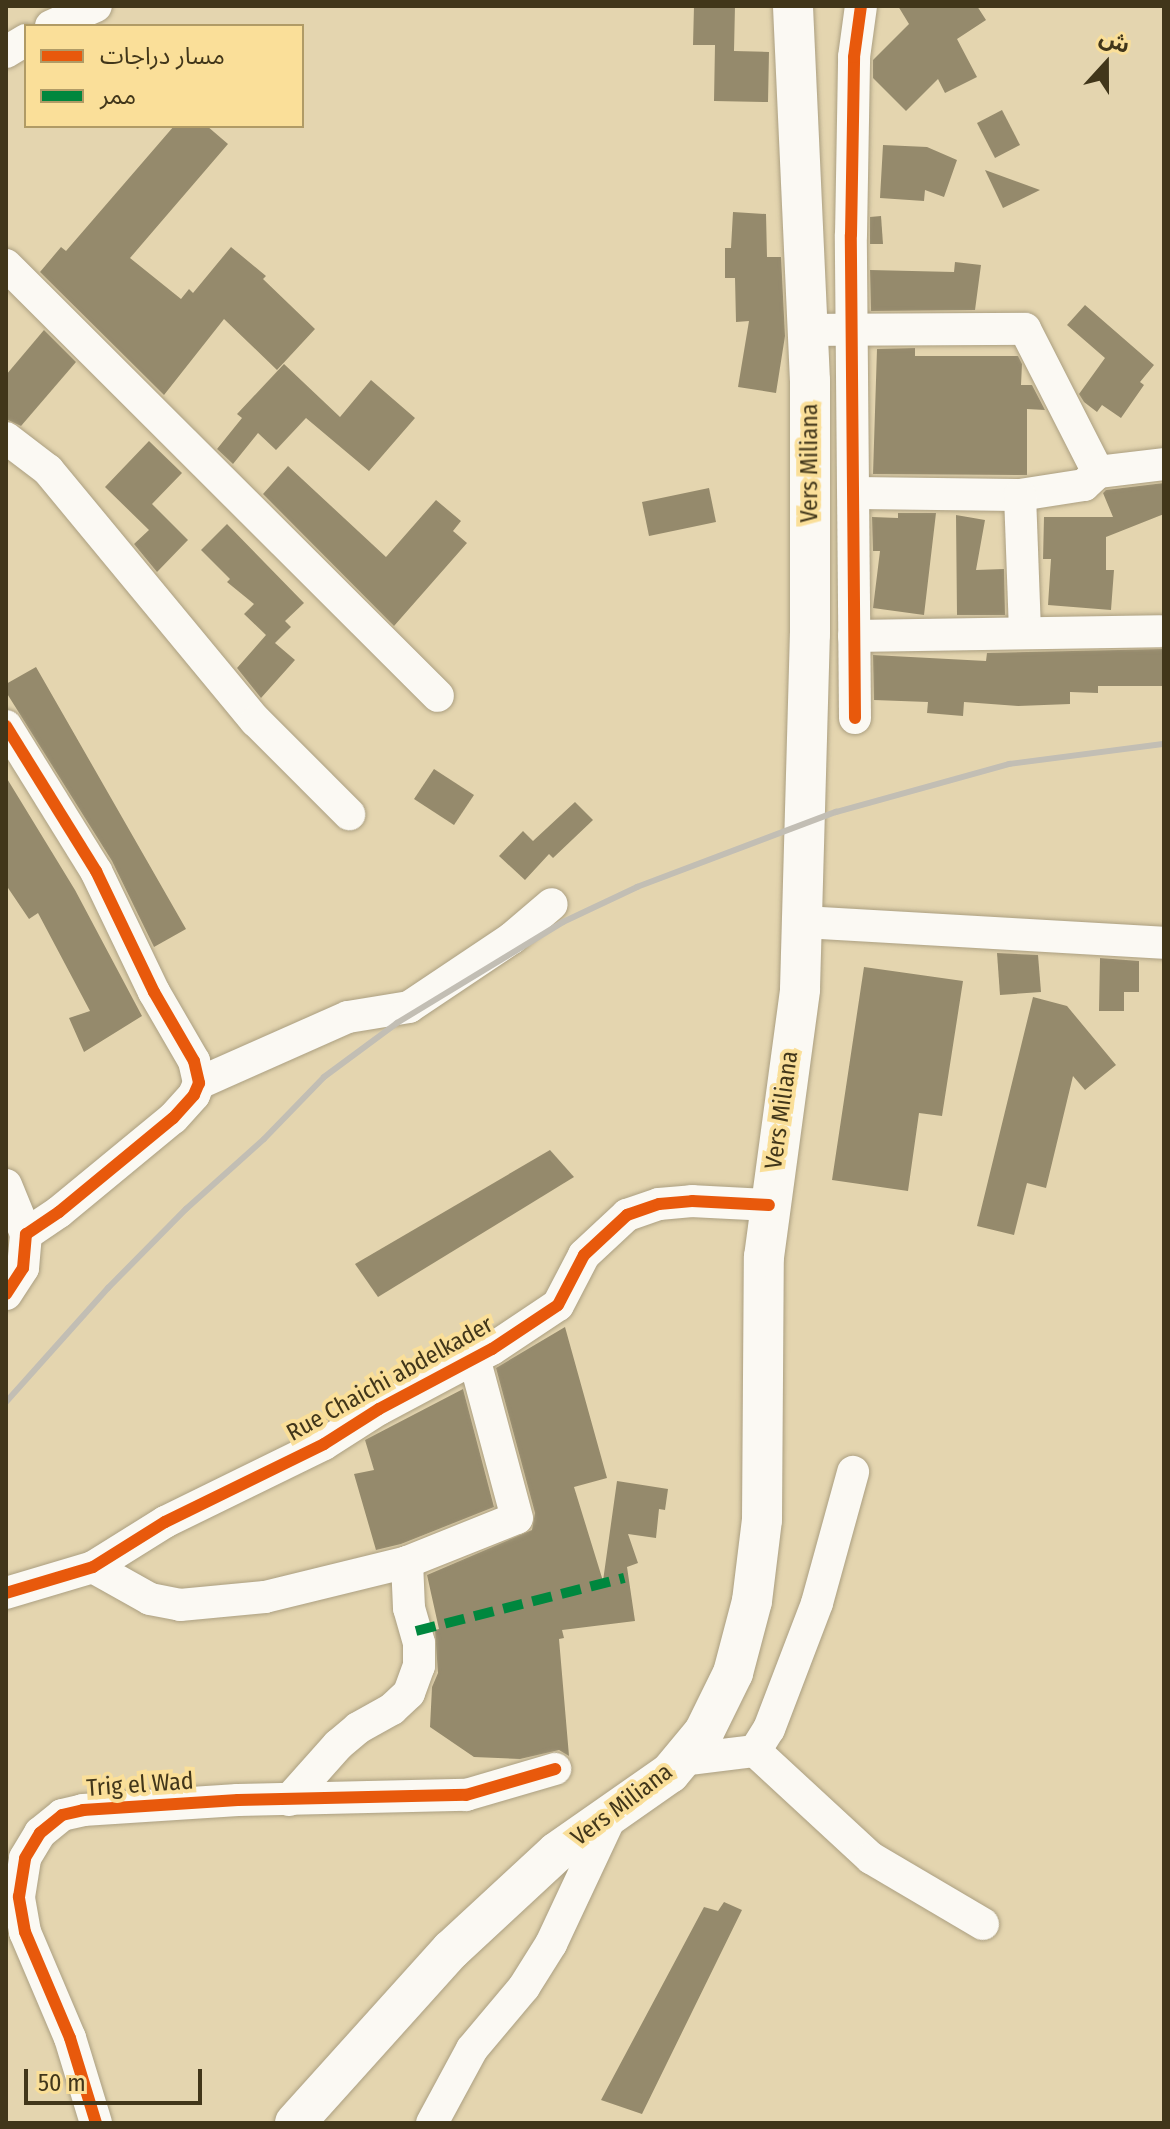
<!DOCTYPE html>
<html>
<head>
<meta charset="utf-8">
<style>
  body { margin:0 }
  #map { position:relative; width:1170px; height:2129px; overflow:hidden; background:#e4d5af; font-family:"Fira Sans Condensed","Noto Sans Arabic",sans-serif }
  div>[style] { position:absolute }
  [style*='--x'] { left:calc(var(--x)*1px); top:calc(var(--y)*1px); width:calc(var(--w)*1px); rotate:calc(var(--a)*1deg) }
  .building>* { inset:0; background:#958a6c }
  .roads { filter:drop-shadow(0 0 2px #ab9f81) drop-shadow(0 0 2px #ab9f81) }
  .minor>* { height:32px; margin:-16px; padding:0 16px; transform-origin:16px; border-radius:16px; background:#fbf9f3 }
  .major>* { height:40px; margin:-20px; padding:0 20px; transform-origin:20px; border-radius:20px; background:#fbf9f3 }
  .rail>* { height:6px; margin:-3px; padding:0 3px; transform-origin:3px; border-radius:3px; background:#c2beb4 }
  .quiet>* { height:10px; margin-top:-5px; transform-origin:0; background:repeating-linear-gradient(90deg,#00873e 0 20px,transparent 0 30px) }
  .cycleway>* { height:12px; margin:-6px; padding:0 6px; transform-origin:6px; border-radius:6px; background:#e8590c }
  span { translate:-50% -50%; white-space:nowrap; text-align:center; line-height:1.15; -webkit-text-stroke:8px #fadf99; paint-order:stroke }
  .street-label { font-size:24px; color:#41361a }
  .frame { position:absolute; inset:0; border:8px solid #41361a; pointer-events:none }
  .legend { position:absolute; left:24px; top:24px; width:280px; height:104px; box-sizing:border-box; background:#fadf99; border:2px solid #b09b66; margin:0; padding:10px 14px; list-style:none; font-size:24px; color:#41361a }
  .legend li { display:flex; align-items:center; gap:16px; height:40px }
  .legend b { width:40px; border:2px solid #b09b66 }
  .north { position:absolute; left:1066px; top:24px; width:80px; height:80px; -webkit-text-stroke:6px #fadf99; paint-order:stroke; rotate:21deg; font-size:22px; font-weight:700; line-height:32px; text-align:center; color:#41361a }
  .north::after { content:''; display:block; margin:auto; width:28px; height:36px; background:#41361a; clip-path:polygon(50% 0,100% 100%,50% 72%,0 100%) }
  .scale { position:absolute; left:24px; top:2069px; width:178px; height:36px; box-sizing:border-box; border:4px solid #41361a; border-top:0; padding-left:10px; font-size:24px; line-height:28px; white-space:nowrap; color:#41361a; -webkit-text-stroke:6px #fadf99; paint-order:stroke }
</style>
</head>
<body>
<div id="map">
  <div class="building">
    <i style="clip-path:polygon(694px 6px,735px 6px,734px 51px,769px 52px,768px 102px,714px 101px,715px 45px,693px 45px)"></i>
    <i style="clip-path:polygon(898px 6px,977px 6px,986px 20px,957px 39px,977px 77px,945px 93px,938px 79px,906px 111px,873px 78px,873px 60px,909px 24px)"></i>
    <i style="clip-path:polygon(1002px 110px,1020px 145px,995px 158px,977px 123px)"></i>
    <i style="clip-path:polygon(174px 126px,207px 126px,228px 144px,130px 258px,181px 299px,189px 289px,193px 293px,231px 247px,266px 276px,263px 279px,315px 329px,277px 370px,224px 319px,164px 395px,40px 272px,61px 247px,66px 251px)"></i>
    <i style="clip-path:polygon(883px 145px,927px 147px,957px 160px,944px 197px,925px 190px,924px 201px,880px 198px)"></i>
    <i style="clip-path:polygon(985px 170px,1040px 190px,1003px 208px)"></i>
    <i style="clip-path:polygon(733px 212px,766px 214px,767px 257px,781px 257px,785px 336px,776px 393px,738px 387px,749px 321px,736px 322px,735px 278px,725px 278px,725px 248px,731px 248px)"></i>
    <i style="clip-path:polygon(881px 216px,883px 244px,870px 244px,870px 217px)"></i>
    <i style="clip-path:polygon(955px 262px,981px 265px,975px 310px,871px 311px,870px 270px,954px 272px)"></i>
    <i style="clip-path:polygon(1085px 305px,1154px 365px,1140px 382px,1144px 385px,1121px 418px,1102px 405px,1097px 412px,1084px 402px,1079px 394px,1105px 358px,1067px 325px)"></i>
    <i style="clip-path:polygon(44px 330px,76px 362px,21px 426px,6px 419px,6px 375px)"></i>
    <i style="clip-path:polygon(915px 348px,915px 356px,1018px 356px,1022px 364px,1021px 385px,1032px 385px,1045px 410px,1027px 409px,1027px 475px,873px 474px,877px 349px)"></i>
    <i style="clip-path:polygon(284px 364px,340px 417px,371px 380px,415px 418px,369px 471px,306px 418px,276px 450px,258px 433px,233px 464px,217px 449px,242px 418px,237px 414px)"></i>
    <i style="clip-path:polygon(149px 441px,182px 473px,152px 504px,188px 540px,157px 572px,134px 544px,149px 530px,105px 487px)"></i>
    <i style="clip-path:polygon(288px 466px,386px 557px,436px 500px,461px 521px,453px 531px,467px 543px,394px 626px,263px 494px)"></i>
    <i style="clip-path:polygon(1164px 483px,1164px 514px,1106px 537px,1106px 570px,1114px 570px,1111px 610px,1048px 605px,1051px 559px,1043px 559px,1044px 517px,1113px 517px,1103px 493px,1106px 490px)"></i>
    <i style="clip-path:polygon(709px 488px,716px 522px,649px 536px,642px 502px)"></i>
    <i style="clip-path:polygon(898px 513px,936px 513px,924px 615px,873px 608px,880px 551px,873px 551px,872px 517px,898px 518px)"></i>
    <i style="clip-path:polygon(956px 515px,985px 520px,976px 570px,1004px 569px,1005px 615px,957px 615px)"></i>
    <i style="clip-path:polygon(227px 524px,304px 603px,285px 621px,291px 627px,275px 643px,295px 660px,261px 698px,237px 668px,266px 635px,244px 614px,254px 604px,227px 582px,230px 579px,201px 550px)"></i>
    <i style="clip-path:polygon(1164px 649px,1164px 686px,1098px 686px,1098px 693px,1070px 692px,1070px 704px,1018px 706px,964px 702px,963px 716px,927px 713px,928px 702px,874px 700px,873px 655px,986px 661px,987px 653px)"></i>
    <i style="clip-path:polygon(36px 667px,186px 929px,154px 947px,112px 861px,6px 692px,6px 684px)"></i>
    <i style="clip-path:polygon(434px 769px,474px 795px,454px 825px,414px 799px)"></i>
    <i style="clip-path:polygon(6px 777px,75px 890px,142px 1016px,84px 1052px,69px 1018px,90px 1011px,38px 913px,29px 919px,6px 885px)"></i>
    <i style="clip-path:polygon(575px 802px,593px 820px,553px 858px,549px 854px,525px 880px,499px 856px,523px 831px,533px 841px)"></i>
    <i style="clip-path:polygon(997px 953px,1038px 955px,1041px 992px,1000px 995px)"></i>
    <i style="clip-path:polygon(1100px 958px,1139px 961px,1139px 992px,1124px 992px,1124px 1011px,1099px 1011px)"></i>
    <i style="clip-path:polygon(864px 967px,963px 981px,942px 1116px,919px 1113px,908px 1191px,832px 1180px)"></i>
    <i style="clip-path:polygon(1033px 997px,1067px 1006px,1116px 1065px,1085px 1090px,1073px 1076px,1046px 1188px,1027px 1183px,1014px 1235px,977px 1226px)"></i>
    <i style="clip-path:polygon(550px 1150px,574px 1177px,378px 1297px,355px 1264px)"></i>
    <i style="clip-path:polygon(565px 1327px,607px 1478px,574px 1487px,603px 1581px,617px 1481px,668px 1489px,665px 1510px,659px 1509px,656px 1538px,628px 1534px,638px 1563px,627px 1567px,635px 1621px,562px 1630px,564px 1638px,559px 1639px,569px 1756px,559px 1750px,520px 1759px,474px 1757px,430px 1727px,432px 1687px,438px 1673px,435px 1630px,439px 1629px,427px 1575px,532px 1530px,535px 1513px,496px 1368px)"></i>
    <i style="clip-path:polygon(463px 1389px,494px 1507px,401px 1544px,376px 1550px,354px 1474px,374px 1470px,365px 1440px)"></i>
    <i style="clip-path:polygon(724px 1902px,742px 1910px,642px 2114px,601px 2100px,704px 1907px,718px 1911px)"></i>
  </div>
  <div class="roads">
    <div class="minor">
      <i style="--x:51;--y:26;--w:49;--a:-24"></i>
      <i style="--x:6;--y:52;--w:23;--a:-31"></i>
      <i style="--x:6;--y:265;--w:610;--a:44.93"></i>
      <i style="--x:808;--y:330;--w:217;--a:-0.3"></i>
      <i style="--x:1025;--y:329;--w:161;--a:63"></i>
      <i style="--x:1098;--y:472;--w:19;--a:137"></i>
      <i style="--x:1084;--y:485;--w:65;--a:171.1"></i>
      <i style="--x:1020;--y:495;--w:166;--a:-179.3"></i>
      <i style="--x:6;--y:438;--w:53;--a:37.3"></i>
      <i style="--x:48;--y:470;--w:326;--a:50.4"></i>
      <i style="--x:256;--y:721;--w:132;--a:45"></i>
      <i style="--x:1098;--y:472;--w:66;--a:-6.9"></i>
      <i style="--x:1020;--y:495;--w:138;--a:87.9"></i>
      <i style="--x:854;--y:636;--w:306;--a:-0.9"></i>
      <i style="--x:855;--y:718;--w:483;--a:-90.5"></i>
      <i style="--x:851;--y:235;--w:178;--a:-89"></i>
      <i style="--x:854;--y:57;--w:51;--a:-82.2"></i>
      <i style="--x:6;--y:726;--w:171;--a:58.2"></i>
      <i style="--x:96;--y:871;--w:134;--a:64.4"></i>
      <i style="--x:154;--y:992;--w:80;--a:59.9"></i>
      <i style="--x:194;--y:1061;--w:23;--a:77"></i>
      <i style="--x:199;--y:1083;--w:13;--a:113"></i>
      <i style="--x:194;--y:1095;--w:31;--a:132"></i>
      <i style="--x:173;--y:1118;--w:148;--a:140.5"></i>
      <i style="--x:59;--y:1212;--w:40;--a:146"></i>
      <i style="--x:26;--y:1234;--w:34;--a:95"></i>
      <i style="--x:23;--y:1268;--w:31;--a:123"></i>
      <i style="--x:802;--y:922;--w:363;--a:3.3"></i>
      <i style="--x:199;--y:1083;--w:163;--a:-23.9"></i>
      <i style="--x:348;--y:1017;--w:62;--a:-9.3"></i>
      <i style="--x:409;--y:1007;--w:124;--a:-33.8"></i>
      <i style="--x:512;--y:938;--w:52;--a:-40.4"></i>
      <i style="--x:6;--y:1185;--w:53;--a:67.8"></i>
      <i style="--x:93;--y:1567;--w:65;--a:29.3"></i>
      <i style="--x:150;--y:1599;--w:31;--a:11"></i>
      <i style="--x:180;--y:1605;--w:85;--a:-5.4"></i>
      <i style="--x:265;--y:1597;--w:146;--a:-13.8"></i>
      <i style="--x:407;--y:1562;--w:118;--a:-21.8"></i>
      <i style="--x:517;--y:1518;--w:166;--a:-105"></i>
      <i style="--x:6;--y:1593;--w:91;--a:-16.6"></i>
      <i style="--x:93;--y:1567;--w:85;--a:-32"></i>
      <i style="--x:165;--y:1522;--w:177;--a:-26.1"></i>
      <i style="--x:324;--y:1444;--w:65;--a:-32.5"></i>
      <i style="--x:379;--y:1409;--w:128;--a:-28"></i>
      <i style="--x:492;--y:1349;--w:79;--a:-33.7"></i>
      <i style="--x:558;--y:1305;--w:56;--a:-62.5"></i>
      <i style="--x:584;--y:1255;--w:59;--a:-42.9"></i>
      <i style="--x:627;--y:1215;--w:34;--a:-19"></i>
      <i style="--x:659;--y:1204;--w:33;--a:-5"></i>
      <i style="--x:692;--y:1201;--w:77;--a:3"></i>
      <i style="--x:755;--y:1751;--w:158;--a:42.7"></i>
      <i style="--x:871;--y:1858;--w:130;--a:30.5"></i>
      <i style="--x:681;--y:1760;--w:75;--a:-6.9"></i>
      <i style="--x:755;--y:1751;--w:26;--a:-58"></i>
      <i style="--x:769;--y:1729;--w:135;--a:-69.1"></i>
      <i style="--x:817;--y:1603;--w:136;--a:-74.6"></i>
      <i style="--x:289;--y:1800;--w:74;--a:-48.3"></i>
      <i style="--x:338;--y:1745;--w:26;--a:-40"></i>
      <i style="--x:358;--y:1728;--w:39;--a:-29"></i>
      <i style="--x:392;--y:1709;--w:23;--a:-43"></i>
      <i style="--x:409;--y:1693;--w:29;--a:-70"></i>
      <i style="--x:419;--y:1666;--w:23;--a:-90"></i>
      <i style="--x:419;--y:1643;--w:36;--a:-106"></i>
      <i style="--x:409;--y:1608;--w:46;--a:-92.5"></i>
      <i style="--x:96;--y:2123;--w:89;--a:-107"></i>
      <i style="--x:70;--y:2038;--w:115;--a:-113"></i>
      <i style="--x:25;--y:1932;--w:36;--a:-100"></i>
      <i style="--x:19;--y:1897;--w:39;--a:-81"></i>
      <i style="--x:25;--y:1858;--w:29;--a:-59"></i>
      <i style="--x:40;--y:1833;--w:28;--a:-39"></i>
      <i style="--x:62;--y:1815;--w:22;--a:-13"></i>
      <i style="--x:83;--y:1810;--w:155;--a:-3.7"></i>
      <i style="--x:238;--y:1800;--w:228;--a:-1.3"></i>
      <i style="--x:466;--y:1795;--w:93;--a:-16.3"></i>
      <i style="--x:432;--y:2123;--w:84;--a:-61.6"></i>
      <i style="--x:472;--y:2049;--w:81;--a:-50"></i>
      <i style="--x:524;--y:1987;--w:51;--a:-57.9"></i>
      <i style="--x:551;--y:1944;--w:144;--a:-64.9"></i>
    </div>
    <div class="major">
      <i style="--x:295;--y:2123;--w:233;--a:-48"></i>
      <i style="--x:451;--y:1950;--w:144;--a:-42.8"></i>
      <i style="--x:557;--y:1852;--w:138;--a:-35"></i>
      <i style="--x:670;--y:1773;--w:53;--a:-50.3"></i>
      <i style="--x:704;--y:1732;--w:66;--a:-63.8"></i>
      <i style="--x:733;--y:1673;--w:74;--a:-75.2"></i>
      <i style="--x:752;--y:1601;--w:82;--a:-83"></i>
      <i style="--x:762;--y:1520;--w:263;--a:-89.6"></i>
      <i style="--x:764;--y:1257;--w:270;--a:-82.3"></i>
      <i style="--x:800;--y:989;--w:355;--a:-88.4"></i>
      <i style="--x:810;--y:634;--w:253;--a:-90"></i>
      <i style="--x:810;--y:381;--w:375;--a:-92.6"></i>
    </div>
  </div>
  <div class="rail">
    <i style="--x:6;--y:1402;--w:153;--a:-48.2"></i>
    <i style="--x:108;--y:1288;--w:111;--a:-45.4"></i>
    <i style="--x:186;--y:1209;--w:105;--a:-41.9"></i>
    <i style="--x:264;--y:1139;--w:86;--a:-45.9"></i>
    <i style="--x:324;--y:1077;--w:91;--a:-36.5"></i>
    <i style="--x:397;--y:1023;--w:194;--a:-31.3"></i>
    <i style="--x:563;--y:922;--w:82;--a:-25.3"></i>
    <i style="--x:637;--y:887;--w:213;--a:-20.7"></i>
    <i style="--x:836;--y:812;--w:180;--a:-15.5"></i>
    <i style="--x:1009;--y:764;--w:156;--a:-7.4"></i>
  </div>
  <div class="quiet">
    <i style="--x:416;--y:1631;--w:215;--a:-14.3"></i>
  </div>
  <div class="cycleway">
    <i style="--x:855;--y:718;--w:483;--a:-90.5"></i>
    <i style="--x:851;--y:235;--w:178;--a:-89"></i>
    <i style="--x:854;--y:57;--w:51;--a:-82.2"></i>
    <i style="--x:6;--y:726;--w:171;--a:58.2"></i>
    <i style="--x:96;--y:871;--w:134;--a:64.4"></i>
    <i style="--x:154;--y:992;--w:80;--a:59.9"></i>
    <i style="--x:194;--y:1061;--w:23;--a:77"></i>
    <i style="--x:199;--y:1083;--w:13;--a:113"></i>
    <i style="--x:194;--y:1095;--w:31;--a:132"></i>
    <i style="--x:173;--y:1118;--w:148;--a:140.5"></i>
    <i style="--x:59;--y:1212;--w:40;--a:146"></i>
    <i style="--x:26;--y:1234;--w:34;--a:95"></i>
    <i style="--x:23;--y:1268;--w:31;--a:123"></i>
    <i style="--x:6;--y:1593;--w:91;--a:-16.6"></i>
    <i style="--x:93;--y:1567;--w:85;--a:-32"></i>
    <i style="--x:165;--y:1522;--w:177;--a:-26.1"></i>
    <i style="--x:324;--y:1444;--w:65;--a:-32.5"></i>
    <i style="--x:379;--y:1409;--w:128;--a:-28"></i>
    <i style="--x:492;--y:1349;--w:79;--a:-33.7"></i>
    <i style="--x:558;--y:1305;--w:56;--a:-62.5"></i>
    <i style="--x:584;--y:1255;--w:59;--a:-42.9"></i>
    <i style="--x:627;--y:1215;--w:34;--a:-19"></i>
    <i style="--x:659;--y:1204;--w:33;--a:-5"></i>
    <i style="--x:692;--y:1201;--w:77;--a:3"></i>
    <i style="--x:96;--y:2123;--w:89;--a:-107"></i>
    <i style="--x:70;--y:2038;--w:115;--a:-113"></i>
    <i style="--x:25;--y:1932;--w:36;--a:-100"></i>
    <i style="--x:19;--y:1897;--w:39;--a:-81"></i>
    <i style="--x:25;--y:1858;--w:29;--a:-59"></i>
    <i style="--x:40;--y:1833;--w:28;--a:-39"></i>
    <i style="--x:62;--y:1815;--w:22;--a:-13"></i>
    <i style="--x:83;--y:1810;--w:155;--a:-3.7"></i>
    <i style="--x:238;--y:1800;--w:228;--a:-1.3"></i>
    <i style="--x:466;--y:1795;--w:93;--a:-16.3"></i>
  </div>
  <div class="street-label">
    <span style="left:810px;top:463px;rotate:-90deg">Vers Miliana</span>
    <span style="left:782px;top:1110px;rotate:-82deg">Vers Miliana</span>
    <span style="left:390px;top:1379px;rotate:-29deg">Rue Chaichi abdelkader</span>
    <span style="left:140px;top:1785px;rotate:-4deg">Trig el Wad</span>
    <span style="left:622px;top:1805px;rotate:-37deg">Vers Miliana</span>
  </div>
  <div class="frame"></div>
  <ul class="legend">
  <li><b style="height:10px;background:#e8590c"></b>مسار دراجات</li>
  <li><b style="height:10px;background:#00873e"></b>ممر</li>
  </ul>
  <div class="north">ش</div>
  <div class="scale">50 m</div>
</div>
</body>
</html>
